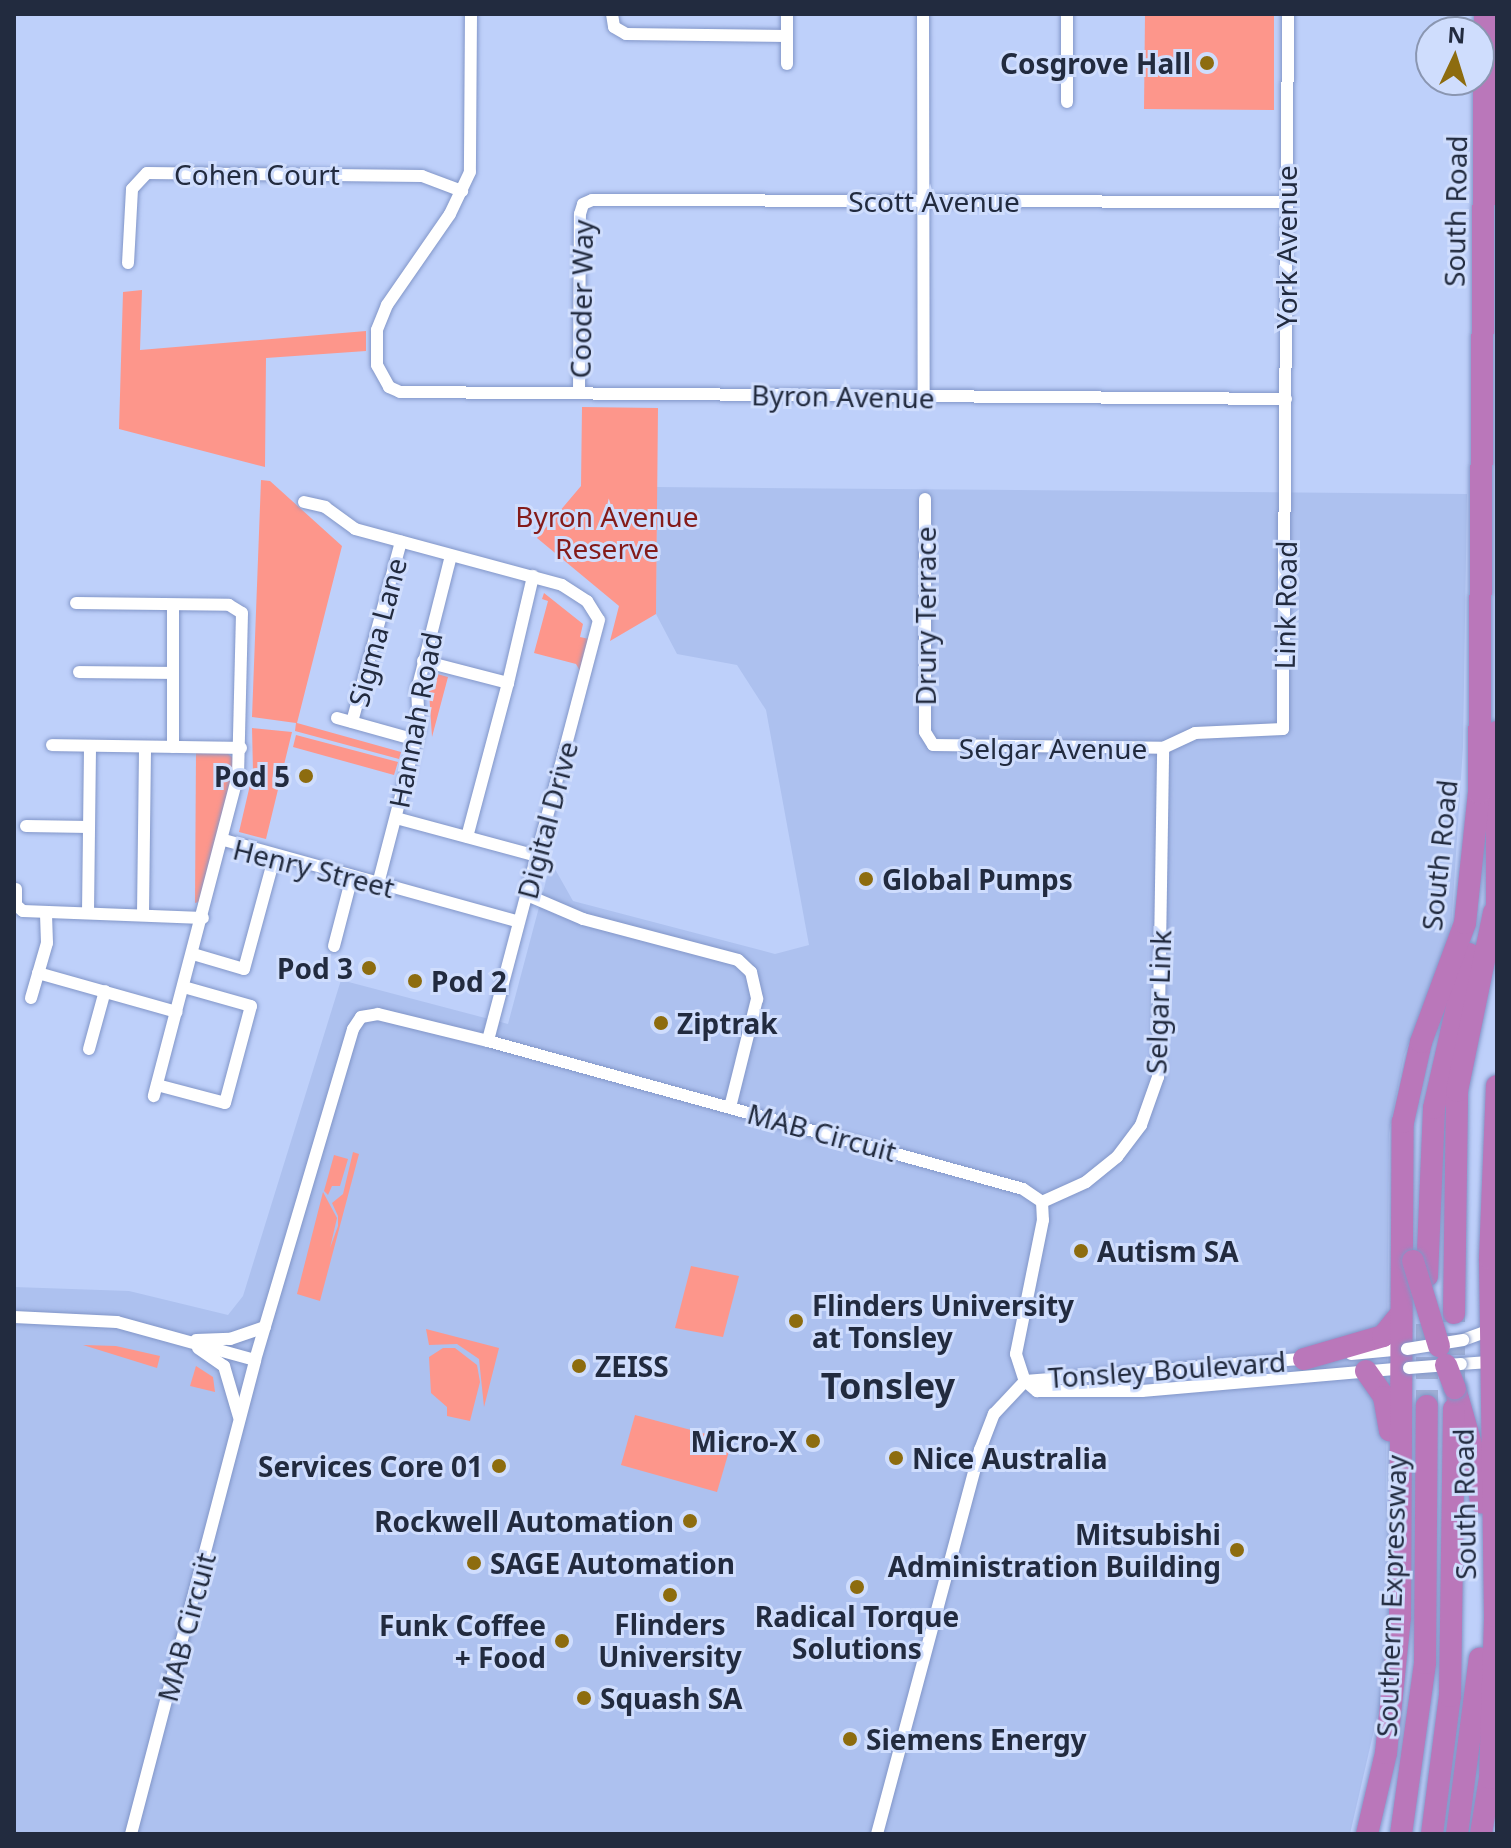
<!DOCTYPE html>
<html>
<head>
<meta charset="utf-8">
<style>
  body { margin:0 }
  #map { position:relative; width:1511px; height:1848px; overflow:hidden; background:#bed0fa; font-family:"Noto Sans",sans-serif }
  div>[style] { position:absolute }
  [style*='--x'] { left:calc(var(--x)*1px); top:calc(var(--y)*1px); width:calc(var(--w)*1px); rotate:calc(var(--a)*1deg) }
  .built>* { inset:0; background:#adc1ef }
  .green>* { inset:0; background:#fd968b }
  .highway-tunnel>* { height:22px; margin-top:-11px; transform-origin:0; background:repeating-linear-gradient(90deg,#9fafd5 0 22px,transparent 0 33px) }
  .roads { filter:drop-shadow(0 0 2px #8296c8) drop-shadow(0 0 2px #8296c8) }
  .street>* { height:12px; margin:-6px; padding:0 6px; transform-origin:6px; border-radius:6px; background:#fff }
  .highway>* { height:22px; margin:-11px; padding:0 11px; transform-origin:11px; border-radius:11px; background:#ba77ba }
  .bridges { filter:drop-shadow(0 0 2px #8296c8) drop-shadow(0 0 2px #8296c8) }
  .street-bridge>* { height:12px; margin:-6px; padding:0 6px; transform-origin:6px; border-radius:6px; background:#fff }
  .highway-bridge>* { height:22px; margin:-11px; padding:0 11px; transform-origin:11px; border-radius:11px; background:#ba77ba }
  .dots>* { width:22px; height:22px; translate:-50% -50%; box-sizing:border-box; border:4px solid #cfddfd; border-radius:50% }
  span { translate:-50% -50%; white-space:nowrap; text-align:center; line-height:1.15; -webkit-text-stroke:6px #cfddfd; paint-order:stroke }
  .poi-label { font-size:28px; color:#222b3f; font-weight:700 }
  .right { translate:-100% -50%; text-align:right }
  .left { translate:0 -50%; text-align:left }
  .street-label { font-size:28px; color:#222b3f }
  .park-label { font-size:28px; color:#841b19 }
  .district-label { font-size:36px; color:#222b3f; font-weight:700 }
  .frame { position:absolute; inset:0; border:16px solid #222b3f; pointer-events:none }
  .north { position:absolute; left:1415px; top:16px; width:80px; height:80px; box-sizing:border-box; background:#cfddfd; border:2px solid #8a96b1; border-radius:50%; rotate:4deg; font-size:22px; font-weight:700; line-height:32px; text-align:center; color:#222b3f }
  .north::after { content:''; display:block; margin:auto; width:28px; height:36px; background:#8d6c0f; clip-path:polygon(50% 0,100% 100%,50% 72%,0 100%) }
</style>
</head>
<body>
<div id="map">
  <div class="built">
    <i style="clip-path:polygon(657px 487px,1467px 494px,1463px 747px,1450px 945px,1404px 1055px,1389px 1133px,1386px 1496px,1392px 1548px,1387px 1674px,1350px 1834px,14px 1834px,14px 1287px,129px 1291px,228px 1315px,243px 1296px,341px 980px,508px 1024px,551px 862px,573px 901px,775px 954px,809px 945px,766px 710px,737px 665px,677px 654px,656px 614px)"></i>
  </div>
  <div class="green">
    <i style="clip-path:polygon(1145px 14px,1274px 14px,1274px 110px,1144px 109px)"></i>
    <i style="clip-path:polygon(142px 290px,140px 350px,366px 331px,366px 351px,266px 358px,265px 467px,119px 429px,123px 292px)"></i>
    <i style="clip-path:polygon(582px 407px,658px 408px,656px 614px,610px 641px,619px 606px,537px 538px,581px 486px)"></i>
    <i style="clip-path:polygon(261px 480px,270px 481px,342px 546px,297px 723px,401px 752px,399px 759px,295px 731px,296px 723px,252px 717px)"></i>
    <i style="clip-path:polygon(544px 593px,583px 624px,580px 637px,589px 639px,580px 671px,576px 664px,534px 653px,548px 601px,542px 599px)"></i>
    <i style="clip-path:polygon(434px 673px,448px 677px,432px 737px,429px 692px)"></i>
    <i style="clip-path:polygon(252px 728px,292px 732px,266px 839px,239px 832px,253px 772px)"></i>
    <i style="clip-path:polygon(296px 735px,398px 762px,394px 775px,293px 747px)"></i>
    <i style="clip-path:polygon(196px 752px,227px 753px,238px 762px,202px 901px,195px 903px)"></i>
    <i style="clip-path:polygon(353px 1152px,359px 1154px,320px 1301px,297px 1294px,323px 1192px,337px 1218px,330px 1248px,338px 1226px,338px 1216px,332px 1203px,343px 1194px)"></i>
    <i style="clip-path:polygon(334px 1155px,348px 1159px,340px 1186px,332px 1186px,328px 1195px,324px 1191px)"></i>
    <i style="clip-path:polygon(691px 1266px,739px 1276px,723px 1337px,675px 1328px)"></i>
    <i style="clip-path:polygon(426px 1329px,499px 1348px,484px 1407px,479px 1359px,457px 1344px,429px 1345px)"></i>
    <i style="clip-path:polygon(83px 1345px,116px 1346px,160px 1356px,157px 1368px)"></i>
    <i style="clip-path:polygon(443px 1348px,455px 1348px,477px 1365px,480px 1382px,470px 1421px,447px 1416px,447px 1407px,431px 1393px,429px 1357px)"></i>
    <i style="clip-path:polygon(196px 1366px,213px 1377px,215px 1392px,190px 1386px)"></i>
    <i style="clip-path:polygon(635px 1415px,732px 1441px,717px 1492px,621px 1465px)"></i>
  </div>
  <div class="highway-tunnel">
    <i style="--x:1427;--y:1324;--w:82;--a:90"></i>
    <i style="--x:1454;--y:1388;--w:75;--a:-90"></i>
  </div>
  <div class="roads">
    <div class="street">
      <i style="--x:471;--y:14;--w:158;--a:90.4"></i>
      <i style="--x:470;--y:172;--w:47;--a:115.5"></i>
      <i style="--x:450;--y:214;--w:111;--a:124.7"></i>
      <i style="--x:387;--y:305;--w:27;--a:112"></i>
      <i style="--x:377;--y:330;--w:35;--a:90"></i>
      <i style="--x:377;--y:365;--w:25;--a:61"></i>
      <i style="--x:389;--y:387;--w:12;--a:24"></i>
      <i style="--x:400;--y:392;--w:886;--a:0.45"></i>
      <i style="--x:612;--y:14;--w:13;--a:81"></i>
      <i style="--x:614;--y:27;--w:14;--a:30"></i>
      <i style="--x:626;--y:34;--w:161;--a:0.7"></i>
      <i style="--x:923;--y:14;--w:383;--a:89.9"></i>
      <i style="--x:787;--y:64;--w:50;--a:-90"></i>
      <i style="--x:1067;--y:102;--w:88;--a:-90"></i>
      <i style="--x:128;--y:263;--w:74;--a:-86.9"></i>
      <i style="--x:132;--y:189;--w:22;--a:-47"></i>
      <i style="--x:147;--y:173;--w:275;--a:0.6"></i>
      <i style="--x:422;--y:176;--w:43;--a:20.6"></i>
      <i style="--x:579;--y:393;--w:179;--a:-89.7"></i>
      <i style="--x:580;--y:214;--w:10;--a:-73"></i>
      <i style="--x:583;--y:204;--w:10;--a:-24"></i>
      <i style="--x:592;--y:200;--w:694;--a:0.17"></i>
      <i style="--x:925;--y:499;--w:233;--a:90"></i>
      <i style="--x:925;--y:732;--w:15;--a:58"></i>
      <i style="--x:933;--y:745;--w:230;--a:0.7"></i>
      <i style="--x:1163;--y:748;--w:35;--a:-25"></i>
      <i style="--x:1195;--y:733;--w:88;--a:-2.6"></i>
      <i style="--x:1283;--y:729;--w:715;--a:-89.6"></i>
      <i style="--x:304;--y:502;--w:22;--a:13"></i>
      <i style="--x:325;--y:507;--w:37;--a:36"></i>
      <i style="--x:355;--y:529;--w:214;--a:15.1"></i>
      <i style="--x:562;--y:585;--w:30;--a:33"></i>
      <i style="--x:587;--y:601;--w:22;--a:58"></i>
      <i style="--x:599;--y:620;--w:435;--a:104.8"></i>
      <i style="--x:76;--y:603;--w:153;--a:0.7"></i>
      <i style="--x:229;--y:605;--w:15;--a:32"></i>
      <i style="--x:242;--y:613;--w:162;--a:91.4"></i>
      <i style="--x:238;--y:775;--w:332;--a:104.7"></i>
      <i style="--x:173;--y:605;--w:142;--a:90"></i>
      <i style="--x:423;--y:661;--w:88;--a:14.5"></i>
      <i style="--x:508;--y:683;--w:159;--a:104.9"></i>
      <i style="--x:79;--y:672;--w:94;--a:0.6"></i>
      <i style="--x:508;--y:683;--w:110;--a:-76.8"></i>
      <i style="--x:337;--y:718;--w:82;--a:15.6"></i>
      <i style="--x:352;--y:722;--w:187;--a:-74.8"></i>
      <i style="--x:52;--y:745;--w:189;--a:0.9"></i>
      <i style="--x:396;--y:818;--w:146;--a:15.1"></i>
      <i style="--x:26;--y:826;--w:63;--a:0.9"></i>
      <i style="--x:224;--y:840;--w:306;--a:15.5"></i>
      <i style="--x:378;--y:884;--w:162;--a:-75.4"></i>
      <i style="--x:419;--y:727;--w:37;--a:-93"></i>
      <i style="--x:417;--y:690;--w:138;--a:-75.8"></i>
      <i style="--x:16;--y:889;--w:16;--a:90"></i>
      <i style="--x:16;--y:905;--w:9;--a:41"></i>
      <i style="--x:23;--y:911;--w:180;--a:2.2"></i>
      <i style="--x:527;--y:895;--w:61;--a:23.2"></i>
      <i style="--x:583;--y:919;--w:160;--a:14.8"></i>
      <i style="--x:738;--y:960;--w:18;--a:43"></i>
      <i style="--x:751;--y:972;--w:28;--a:77"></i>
      <i style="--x:757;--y:999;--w:111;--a:104"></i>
      <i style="--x:88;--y:912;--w:166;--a:-89.3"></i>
      <i style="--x:143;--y:914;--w:167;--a:-89.3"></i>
      <i style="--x:334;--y:946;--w:71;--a:-75.4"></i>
      <i style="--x:193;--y:954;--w:53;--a:16.4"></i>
      <i style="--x:244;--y:969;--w:118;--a:-74.8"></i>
      <i style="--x:38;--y:973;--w:144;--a:15.7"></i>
      <i style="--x:31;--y:998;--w:57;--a:-73.8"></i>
      <i style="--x:47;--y:943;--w:31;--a:-92"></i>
      <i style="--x:89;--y:1049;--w:60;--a:-74.6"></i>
      <i style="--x:157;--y:1085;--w:70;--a:14.8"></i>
      <i style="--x:225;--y:1103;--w:100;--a:-75"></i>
      <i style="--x:251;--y:1006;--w:70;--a:-164.2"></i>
      <i style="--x:1042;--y:1202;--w:48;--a:-24.4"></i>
      <i style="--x:1086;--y:1182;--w:40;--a:-39"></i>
      <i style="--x:1117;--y:1157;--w:40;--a:-53"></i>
      <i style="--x:1141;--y:1125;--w:51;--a:-70.5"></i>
      <i style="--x:1158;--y:1077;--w:329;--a:-89.1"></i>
      <i style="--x:14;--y:1317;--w:103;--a:2.8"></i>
      <i style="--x:117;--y:1322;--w:143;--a:15.4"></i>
      <i style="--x:196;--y:1340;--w:34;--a:-2"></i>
      <i style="--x:230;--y:1339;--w:37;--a:-19"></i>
      <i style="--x:1463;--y:1340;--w:33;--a:-20"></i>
      <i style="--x:198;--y:1348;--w:32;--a:35"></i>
      <i style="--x:224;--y:1366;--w:53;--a:73.6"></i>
      <i style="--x:1351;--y:1354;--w:53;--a:-5.4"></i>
      <i style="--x:1461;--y:1364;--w:31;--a:-4"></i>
      <i style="--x:1025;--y:1381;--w:285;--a:-4.6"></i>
      <i style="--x:131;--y:1834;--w:490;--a:-75.3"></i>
      <i style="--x:255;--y:1360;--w:345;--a:-73.5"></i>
      <i style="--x:353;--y:1029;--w:14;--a:-56"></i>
      <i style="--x:361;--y:1017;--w:17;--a:-10"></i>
      <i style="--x:378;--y:1014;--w:113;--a:13.8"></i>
      <i style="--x:488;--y:1041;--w:555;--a:15.46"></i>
      <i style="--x:1023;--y:1189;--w:23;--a:34"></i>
      <i style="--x:1042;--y:1202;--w:18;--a:87"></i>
      <i style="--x:1043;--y:1220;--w:137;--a:101.4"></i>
      <i style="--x:1016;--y:1354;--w:28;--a:72"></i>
      <i style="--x:1025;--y:1381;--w:16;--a:40"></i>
      <i style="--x:1037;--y:1391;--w:105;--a:0"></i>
      <i style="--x:1142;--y:1391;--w:265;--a:-5"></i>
      <i style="--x:877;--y:1834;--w:398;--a:-75"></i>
      <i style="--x:980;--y:1450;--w:39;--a:-69"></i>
      <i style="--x:994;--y:1414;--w:45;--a:-46.8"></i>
    </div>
    <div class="highway">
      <i style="--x:1497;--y:732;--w:194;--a:90"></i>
      <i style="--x:1427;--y:1276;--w:168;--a:-87.6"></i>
      <i style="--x:1434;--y:1108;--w:158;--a:-77.2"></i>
      <i style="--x:1454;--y:1313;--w:222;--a:-89.2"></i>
      <i style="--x:1457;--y:1091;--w:182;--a:-78.3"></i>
      <i style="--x:1304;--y:1359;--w:82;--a:-16.2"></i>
      <i style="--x:1383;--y:1336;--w:28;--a:-51"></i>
      <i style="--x:1366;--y:1371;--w:32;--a:55"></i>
      <i style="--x:1384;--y:1397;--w:34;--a:80"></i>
      <i style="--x:1455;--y:1388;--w:73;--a:74.1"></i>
      <i style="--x:1475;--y:1458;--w:45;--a:82.4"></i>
      <i style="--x:1367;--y:1834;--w:83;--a:-76.8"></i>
      <i style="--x:1386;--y:1753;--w:136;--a:-84.1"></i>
      <i style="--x:1400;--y:1618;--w:496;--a:-89.7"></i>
      <i style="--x:1403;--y:1122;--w:82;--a:-77.3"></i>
      <i style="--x:1421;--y:1042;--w:127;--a:-69.7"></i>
      <i style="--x:1465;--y:923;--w:131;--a:-83.9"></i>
      <i style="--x:1479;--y:793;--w:779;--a:-89.56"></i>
      <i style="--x:1401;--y:1834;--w:173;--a:-82"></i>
      <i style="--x:1425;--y:1663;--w:257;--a:-89.6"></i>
      <i style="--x:1432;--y:1834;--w:139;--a:-82.6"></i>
      <i style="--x:1450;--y:1696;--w:287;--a:-89.2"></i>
      <i style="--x:1457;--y:1834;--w:177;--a:-82.6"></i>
      <i style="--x:1481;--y:1834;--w:57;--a:-80.9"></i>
      <i style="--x:1490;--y:1778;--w:162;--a:-88.2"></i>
      <i style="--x:1495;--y:1616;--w:358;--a:-90.8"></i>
      <i style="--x:1490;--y:1258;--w:172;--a:-87.7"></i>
    </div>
  </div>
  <div class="bridges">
    <div class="street-bridge">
      <i style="--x:1407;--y:1349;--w:57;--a:-9.1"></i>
      <i style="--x:1409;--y:1368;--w:52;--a:-4.4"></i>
    </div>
    <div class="highway-bridge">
      <i style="--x:1413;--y:1261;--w:89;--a:73"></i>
      <i style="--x:1446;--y:1365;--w:25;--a:69"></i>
    </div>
  </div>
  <div class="dots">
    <i style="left:1207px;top:63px;background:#8d6c0f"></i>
    <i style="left:306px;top:776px;background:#8d6c0f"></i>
    <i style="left:866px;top:879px;background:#8d6c0f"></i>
    <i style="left:369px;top:968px;background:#8d6c0f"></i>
    <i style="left:415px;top:981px;background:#8d6c0f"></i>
    <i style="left:661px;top:1023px;background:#8d6c0f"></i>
    <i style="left:1081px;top:1251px;background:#8d6c0f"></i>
    <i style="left:796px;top:1321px;background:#8d6c0f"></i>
    <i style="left:579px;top:1366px;background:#8d6c0f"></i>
    <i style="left:813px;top:1441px;background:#8d6c0f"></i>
    <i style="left:896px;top:1458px;background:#8d6c0f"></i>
    <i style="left:499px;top:1466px;background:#8d6c0f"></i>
    <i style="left:690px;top:1521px;background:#8d6c0f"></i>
    <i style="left:1237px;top:1550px;background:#8d6c0f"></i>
    <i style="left:474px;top:1563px;background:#8d6c0f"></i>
    <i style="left:857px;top:1587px;background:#8d6c0f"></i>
    <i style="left:670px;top:1595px;background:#8d6c0f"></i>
    <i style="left:562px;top:1641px;background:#8d6c0f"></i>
    <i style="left:584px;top:1698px;background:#8d6c0f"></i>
    <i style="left:850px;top:1739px;background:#8d6c0f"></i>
  </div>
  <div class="poi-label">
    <span class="right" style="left:1191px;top:63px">Cosgrove Hall</span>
    <span class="right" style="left:290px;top:776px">Pod 5</span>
    <span class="left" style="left:882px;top:879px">Global Pumps</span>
    <span class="right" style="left:353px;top:968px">Pod 3</span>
    <span class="left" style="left:431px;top:981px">Pod 2</span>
    <span class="left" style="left:677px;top:1023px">Ziptrak</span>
    <span class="left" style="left:1097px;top:1251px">Autism SA</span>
    <span class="left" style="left:812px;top:1321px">Flinders University<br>at Tonsley</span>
    <span class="left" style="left:595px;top:1366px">ZEISS</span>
    <span class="right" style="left:797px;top:1441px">Micro-X</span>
    <span class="left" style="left:912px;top:1458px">Nice Australia</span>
    <span class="right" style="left:483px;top:1466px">Services Core 01</span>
    <span class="right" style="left:674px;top:1521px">Rockwell Automation</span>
    <span class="right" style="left:1221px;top:1550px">Mitsubishi<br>Administration Building</span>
    <span class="left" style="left:490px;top:1563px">SAGE Automation</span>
    <span style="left:857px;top:1632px">Radical Torque<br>Solutions</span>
    <span style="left:670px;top:1640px">Flinders<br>University</span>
    <span class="right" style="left:546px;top:1641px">Funk Coffee<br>+ Food</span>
    <span class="left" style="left:600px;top:1698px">Squash SA</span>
    <span class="left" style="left:866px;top:1739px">Siemens Energy</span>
  </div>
  <div class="street-label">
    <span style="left:257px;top:174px">Cohen Court</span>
    <span style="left:934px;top:201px">Scott Avenue</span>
    <span style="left:1455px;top:211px;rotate:-89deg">South Road</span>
    <span style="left:1286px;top:247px;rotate:-90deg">York Avenue</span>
    <span style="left:581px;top:299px;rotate:-89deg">Cooder Way</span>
    <span style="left:843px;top:396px;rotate:1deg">Byron Avenue</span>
    <span style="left:1285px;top:605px;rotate:-89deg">Link Road</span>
    <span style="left:925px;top:616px;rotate:-90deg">Drury Terrace</span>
    <span style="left:377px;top:632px;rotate:-75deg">Sigma Lane</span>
    <span style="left:415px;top:720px;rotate:-79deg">Hannah Road</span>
    <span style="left:1053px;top:748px">Selgar Avenue</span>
    <span style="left:547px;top:820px;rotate:-75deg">Digital Drive</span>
    <span style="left:1439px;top:855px;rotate:-84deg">South Road</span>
    <span style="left:314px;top:868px;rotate:14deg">Henry Street</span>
    <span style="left:1158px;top:1002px;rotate:-88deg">Selgar Link</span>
    <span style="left:822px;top:1132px;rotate:15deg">MAB Circuit</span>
    <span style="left:1167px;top:1369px;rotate:-4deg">Tonsley Boulevard</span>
    <span style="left:1464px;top:1504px;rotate:-91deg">South Road</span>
    <span style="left:1391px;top:1596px;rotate:-88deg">Southern Expressway</span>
    <span style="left:186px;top:1627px;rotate:-75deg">MAB Circuit</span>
  </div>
  <div class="park-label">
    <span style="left:607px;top:532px">Byron Avenue<br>Reserve</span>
  </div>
  <div class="district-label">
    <span style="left:888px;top:1386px">Tonsley</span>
  </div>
  <div class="frame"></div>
  <div class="north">N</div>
</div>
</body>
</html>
